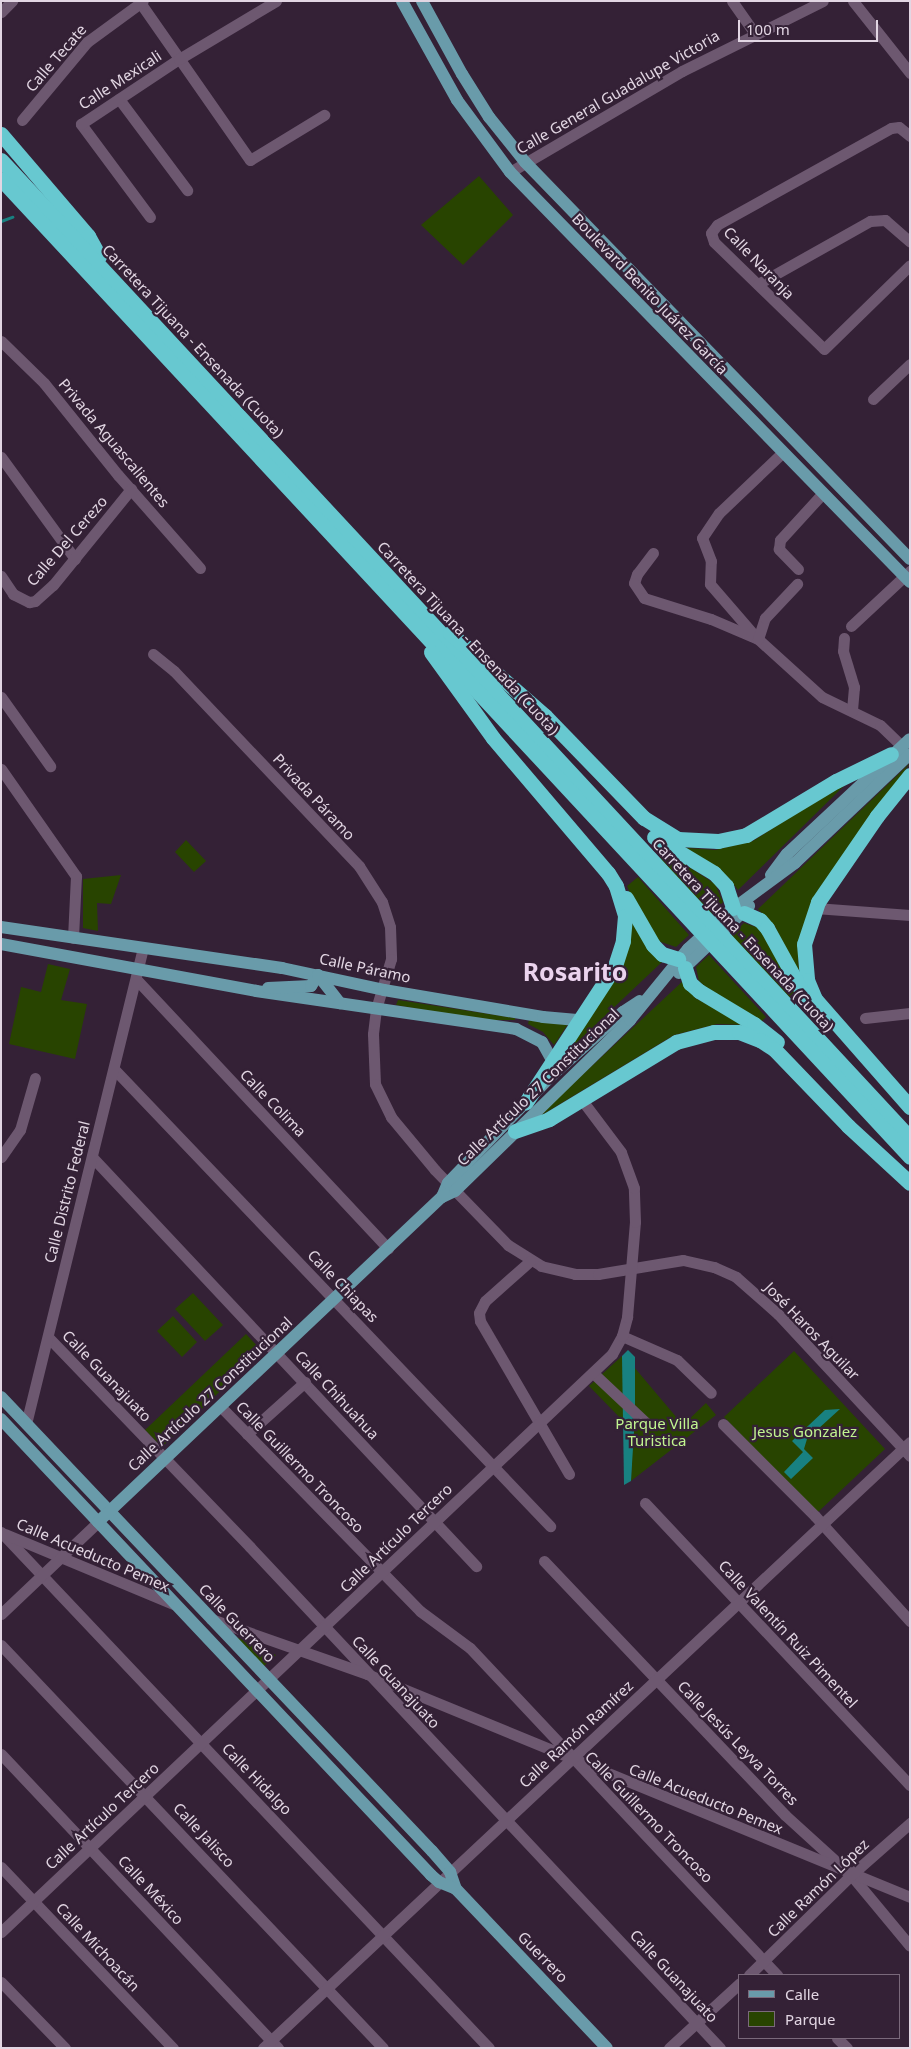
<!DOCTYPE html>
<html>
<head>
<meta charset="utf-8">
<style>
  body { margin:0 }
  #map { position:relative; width:911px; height:2049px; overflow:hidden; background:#342136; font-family:"Noto Sans",sans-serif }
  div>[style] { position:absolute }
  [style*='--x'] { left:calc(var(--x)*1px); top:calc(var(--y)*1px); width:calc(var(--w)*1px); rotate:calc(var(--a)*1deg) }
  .green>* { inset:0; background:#284400 }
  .water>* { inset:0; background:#188181 }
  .stream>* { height:2.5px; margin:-1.25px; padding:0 1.25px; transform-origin:1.25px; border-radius:1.25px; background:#188181 }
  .minor>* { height:11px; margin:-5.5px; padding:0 5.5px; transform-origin:5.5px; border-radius:5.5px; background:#6d5870 }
  .major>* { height:12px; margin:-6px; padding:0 6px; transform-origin:6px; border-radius:6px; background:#699baa }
  .highway>* { height:15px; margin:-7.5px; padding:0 7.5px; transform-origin:7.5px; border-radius:7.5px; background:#67c8d0 }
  span { translate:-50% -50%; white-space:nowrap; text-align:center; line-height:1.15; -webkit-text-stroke:4.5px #342136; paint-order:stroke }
  .street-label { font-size:15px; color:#e2d6e3 }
  .park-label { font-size:15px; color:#c1f590 }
  .town-label { font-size:25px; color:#ebd3ee; font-weight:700 }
  .frame { position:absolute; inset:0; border:2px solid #e2d6e3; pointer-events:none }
  .legend { position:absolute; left:738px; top:1974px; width:162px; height:65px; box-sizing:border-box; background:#342136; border:1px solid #7a697b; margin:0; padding:6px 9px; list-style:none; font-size:15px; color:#e2d6e3 }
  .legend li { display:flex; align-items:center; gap:10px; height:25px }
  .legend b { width:25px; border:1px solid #7a697b }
  .scale { position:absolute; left:738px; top:20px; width:140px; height:22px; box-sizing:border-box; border:2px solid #e2d6e3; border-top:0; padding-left:6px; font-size:15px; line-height:18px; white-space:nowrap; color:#e2d6e3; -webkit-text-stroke:4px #342136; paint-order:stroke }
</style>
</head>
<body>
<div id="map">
  <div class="green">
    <i style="clip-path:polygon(479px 176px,513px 215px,463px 265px,421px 225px)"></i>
    <i style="clip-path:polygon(910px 763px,851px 847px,798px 956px,800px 984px,775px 926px,758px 909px)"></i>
    <i style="clip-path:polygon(852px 778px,738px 890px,728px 877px,675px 847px,715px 850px,753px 841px)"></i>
    <i style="clip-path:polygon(186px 840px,206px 861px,194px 872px,175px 852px)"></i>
    <i style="clip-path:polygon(666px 852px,715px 884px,723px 902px,710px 916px,657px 860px)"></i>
    <i style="clip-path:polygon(121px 875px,111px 904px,97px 903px,98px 931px,83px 928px,83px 879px)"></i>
    <i style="clip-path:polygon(638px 877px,689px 935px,676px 947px,658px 941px,639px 914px,627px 886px)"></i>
    <i style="clip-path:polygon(628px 908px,663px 961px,553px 1065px,612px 982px)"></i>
    <i style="clip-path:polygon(744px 923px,762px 929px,796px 990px,789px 997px,731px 936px)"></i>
    <i style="clip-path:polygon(709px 955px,766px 1017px,759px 1024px,727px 1006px,699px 981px,696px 967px)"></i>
    <i style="clip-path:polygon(48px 964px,70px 969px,61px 1000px,87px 1004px,75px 1059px,9px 1044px,21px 987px,41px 992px)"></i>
    <i style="clip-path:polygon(684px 980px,695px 998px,746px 1025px,717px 1024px,674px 1035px,535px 1119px)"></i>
    <i style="clip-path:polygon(398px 1000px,515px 1018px,515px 1020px,481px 1020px,396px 1005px)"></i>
    <i style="clip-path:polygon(529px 1020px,568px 1024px,554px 1045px,543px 1032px,528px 1024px)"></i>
    <i style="clip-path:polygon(193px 1293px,223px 1325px,205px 1341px,175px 1309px)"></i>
    <i style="clip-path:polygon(173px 1316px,197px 1342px,182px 1357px,157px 1331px)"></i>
    <i style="clip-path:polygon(246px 1334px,262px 1351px,162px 1447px,145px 1430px)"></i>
    <i style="clip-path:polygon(794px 1351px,885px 1449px,817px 1513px,724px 1417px)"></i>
    <i style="clip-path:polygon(622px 1356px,625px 1376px,625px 1423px,589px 1386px)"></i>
    <i style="clip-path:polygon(634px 1367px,683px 1425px,706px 1403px,716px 1415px,631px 1481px)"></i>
    <i style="clip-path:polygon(234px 1636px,276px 1655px,263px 1667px)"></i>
  </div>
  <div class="water">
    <i style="clip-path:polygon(628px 1350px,635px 1357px,635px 1415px,631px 1481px,624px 1485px,622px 1356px)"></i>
    <i style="clip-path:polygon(840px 1409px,807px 1439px,804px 1449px,813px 1458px,791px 1479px,784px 1472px,803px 1452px,792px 1441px,825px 1410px)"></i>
  </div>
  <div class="stream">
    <i style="--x:1;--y:221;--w:12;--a:-20"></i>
  </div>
  <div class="minor">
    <i style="--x:139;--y:1;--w:194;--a:55.1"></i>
    <i style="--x:250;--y:160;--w:87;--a:-31.3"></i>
    <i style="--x:732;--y:1;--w:39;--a:55"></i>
    <i style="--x:853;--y:1;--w:92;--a:51.6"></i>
    <i style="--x:1;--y:12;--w:16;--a:-45"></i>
    <i style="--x:119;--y:99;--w:114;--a:53.2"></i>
    <i style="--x:22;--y:120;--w:102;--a:-50.2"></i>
    <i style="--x:87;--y:42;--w:69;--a:-36.2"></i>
    <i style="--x:910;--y:136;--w:14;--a:-141"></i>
    <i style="--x:899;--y:127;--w:8;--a:173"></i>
    <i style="--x:891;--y:128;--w:199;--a:150.9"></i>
    <i style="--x:717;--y:225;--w:10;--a:127"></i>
    <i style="--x:711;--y:233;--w:9;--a:72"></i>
    <i style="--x:714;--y:242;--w:153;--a:44.2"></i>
    <i style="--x:824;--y:349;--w:120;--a:-44.3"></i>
    <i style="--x:510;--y:172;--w:199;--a:-30.4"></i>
    <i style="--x:682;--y:71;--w:157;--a:-26.4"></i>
    <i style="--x:150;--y:217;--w:116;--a:-126.6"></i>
    <i style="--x:81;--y:124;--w:118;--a:-33.6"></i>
    <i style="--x:179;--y:59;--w:113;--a:-30.9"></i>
    <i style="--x:758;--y:284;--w:129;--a:-29.4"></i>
    <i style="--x:870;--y:221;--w:15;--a:-4"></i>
    <i style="--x:885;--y:220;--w:33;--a:41"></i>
    <i style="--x:1;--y:341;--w:60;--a:44.3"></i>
    <i style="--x:44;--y:383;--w:118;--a:51.2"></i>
    <i style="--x:118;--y:475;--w:124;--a:48.6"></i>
    <i style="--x:873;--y:399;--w:51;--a:-43.4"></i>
    <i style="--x:1;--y:457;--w:126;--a:54"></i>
    <i style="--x:653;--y:553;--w:26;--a:127"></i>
    <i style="--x:637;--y:574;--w:9;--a:108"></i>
    <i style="--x:634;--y:583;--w:18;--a:56"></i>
    <i style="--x:644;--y:598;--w:70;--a:17.4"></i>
    <i style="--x:711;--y:619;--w:51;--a:23.1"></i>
    <i style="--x:758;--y:639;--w:86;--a:42.2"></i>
    <i style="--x:822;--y:697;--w:64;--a:25.8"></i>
    <i style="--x:880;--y:725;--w:29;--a:44"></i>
    <i style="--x:798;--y:569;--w:28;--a:-134"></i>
    <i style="--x:779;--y:549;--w:9;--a:-84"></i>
    <i style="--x:780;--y:540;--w:62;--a:-47.6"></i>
    <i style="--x:1;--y:576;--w:22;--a:56"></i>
    <i style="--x:13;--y:594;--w:18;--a:27"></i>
    <i style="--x:29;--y:602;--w:6;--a:-9"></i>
    <i style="--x:35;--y:601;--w:24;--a:-42"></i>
    <i style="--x:53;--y:585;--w:124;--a:-50.9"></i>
    <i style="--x:851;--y:626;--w:81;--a:-43"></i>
    <i style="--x:755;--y:636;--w:69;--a:-130.9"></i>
    <i style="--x:710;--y:584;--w:23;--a:-88"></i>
    <i style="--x:711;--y:561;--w:25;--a:-111"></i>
    <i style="--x:702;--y:538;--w:30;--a:-56"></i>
    <i style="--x:719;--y:513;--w:87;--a:-43.6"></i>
    <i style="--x:844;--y:638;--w:13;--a:94"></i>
    <i style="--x:843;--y:651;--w:38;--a:73"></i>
    <i style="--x:854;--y:687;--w:24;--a:95"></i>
    <i style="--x:758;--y:639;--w:22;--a:-72"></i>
    <i style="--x:765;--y:618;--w:47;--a:-46.7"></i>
    <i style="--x:153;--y:654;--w:27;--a:39"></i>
    <i style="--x:174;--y:671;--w:269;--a:46.5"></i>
    <i style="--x:359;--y:866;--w:43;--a:57.4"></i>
    <i style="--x:382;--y:902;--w:26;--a:72"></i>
    <i style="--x:390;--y:927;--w:32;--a:88"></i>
    <i style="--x:391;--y:959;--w:52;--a:106.7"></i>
    <i style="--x:376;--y:1009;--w:25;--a:97"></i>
    <i style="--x:373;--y:1034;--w:50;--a:87.7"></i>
    <i style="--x:375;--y:1084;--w:37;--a:64"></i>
    <i style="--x:391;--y:1117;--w:69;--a:50.3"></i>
    <i style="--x:435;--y:1170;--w:105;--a:45.8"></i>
    <i style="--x:508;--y:1245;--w:39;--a:32"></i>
    <i style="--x:541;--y:1266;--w:35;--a:13"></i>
    <i style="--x:575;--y:1274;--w:23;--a:0"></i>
    <i style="--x:598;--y:1274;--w:86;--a:-9.4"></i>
    <i style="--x:683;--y:1260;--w:32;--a:13"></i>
    <i style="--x:714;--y:1267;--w:24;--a:24"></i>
    <i style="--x:736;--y:1277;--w:56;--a:41.4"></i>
    <i style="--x:778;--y:1314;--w:194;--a:47.1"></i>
    <i style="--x:1;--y:697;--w:85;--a:54.6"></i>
    <i style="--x:1;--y:769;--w:131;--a:55"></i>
    <i style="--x:76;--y:876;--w:62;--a:92.8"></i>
    <i style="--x:815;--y:908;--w:95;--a:4.2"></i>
    <i style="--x:136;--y:979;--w:369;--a:46.9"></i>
    <i style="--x:865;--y:1018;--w:45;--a:-6.3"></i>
    <i style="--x:114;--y:1069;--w:632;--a:46.35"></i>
    <i style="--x:1;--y:1157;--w:33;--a:-55"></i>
    <i style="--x:20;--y:1130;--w:54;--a:-73.9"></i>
    <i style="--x:93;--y:1158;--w:560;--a:46.81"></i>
    <i style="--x:530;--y:1261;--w:60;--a:138.4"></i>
    <i style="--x:485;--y:1301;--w:13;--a:117"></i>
    <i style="--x:479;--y:1313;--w:8;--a:83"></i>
    <i style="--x:480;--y:1321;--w:177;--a:59.8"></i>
    <i style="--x:622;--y:1336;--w:60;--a:23.6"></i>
    <i style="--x:677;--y:1360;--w:47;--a:44.1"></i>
    <i style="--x:48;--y:1337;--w:291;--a:46.1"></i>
    <i style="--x:250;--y:1547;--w:687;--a:46.83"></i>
    <i style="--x:593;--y:1373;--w:73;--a:43.3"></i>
    <i style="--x:221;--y:1407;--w:285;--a:45.7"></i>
    <i style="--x:420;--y:1611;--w:62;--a:36.5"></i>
    <i style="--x:470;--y:1648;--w:449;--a:46.8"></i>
    <i style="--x:26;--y:1424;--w:489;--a:-76.2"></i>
    <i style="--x:723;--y:1424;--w:130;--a:45"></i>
    <i style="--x:815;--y:1516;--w:142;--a:47.9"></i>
    <i style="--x:247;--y:1434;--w:78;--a:-41.9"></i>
    <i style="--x:645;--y:1503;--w:387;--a:46.8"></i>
    <i style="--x:1;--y:1532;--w:710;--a:46.6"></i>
    <i style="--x:5;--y:1534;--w:182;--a:22.6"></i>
    <i style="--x:544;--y:1561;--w:350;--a:46.5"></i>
    <i style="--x:785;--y:1815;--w:89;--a:42.3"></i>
    <i style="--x:851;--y:1875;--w:92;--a:50.3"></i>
    <i style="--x:1;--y:1614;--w:134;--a:-43.5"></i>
    <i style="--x:211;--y:1619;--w:165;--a:19.4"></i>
    <i style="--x:367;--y:1674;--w:587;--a:22.33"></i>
    <i style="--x:1;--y:1645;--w:555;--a:46.53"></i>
    <i style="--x:1;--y:1754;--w:404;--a:46.7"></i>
    <i style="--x:1;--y:1867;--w:250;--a:46.5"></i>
    <i style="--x:1;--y:1932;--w:841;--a:-43.41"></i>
    <i style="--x:612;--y:1354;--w:21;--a:-61"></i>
    <i style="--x:622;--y:1336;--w:20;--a:-75"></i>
    <i style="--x:627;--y:1317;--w:95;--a:-85.2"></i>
    <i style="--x:635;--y:1222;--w:34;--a:-92"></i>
    <i style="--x:634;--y:1188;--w:38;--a:-110"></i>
    <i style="--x:621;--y:1152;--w:66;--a:-127"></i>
    <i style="--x:749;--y:1975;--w:143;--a:-44.4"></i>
    <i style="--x:851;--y:1875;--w:79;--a:-41.4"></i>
    <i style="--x:1;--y:1982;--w:92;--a:45.9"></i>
    <i style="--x:837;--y:2038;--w:14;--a:45"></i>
    <i style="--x:263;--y:2048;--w:886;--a:-43.13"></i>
    <i style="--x:669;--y:2048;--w:96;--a:-42.5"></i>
  </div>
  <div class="major">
    <i style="--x:402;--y:1;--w:113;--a:60.9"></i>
    <i style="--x:457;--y:100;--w:89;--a:53.6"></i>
    <i style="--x:510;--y:172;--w:573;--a:45.71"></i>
    <i style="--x:422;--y:1;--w:83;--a:61.3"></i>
    <i style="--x:462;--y:74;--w:51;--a:57.9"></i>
    <i style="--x:489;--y:117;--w:58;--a:51.3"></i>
    <i style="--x:525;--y:162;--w:553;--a:45.88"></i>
    <i style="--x:771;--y:875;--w:26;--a:-53"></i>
    <i style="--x:787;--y:854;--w:168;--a:-43.1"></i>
    <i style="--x:1;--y:927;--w:284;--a:8.3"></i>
    <i style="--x:282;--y:968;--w:104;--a:12.2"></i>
    <i style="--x:384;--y:990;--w:161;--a:9.6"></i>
    <i style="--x:543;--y:1017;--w:37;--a:5"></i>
    <i style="--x:1;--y:944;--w:259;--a:10.4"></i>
    <i style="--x:256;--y:991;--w:263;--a:8.3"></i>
    <i style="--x:516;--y:1029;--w:29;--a:27"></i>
    <i style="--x:542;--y:1042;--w:21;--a:61"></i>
    <i style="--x:679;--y:973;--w:97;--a:-43.7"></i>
    <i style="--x:268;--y:988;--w:43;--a:-2.7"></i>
    <i style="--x:311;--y:986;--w:13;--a:-58"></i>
    <i style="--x:318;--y:975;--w:36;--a:52"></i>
    <i style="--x:442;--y:1197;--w:15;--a:-67"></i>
    <i style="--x:448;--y:1183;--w:147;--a:-46.1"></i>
    <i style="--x:550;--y:1077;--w:98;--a:-41.7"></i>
    <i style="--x:623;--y:1012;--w:20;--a:-33"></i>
    <i style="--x:1;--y:1397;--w:626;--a:46.49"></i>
    <i style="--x:432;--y:1851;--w:28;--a:49"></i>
    <i style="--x:450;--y:1872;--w:18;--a:71"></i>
    <i style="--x:456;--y:1889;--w:219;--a:46.5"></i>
    <i style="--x:1;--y:1419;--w:627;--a:46.68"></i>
    <i style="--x:431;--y:1875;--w:11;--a:41"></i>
    <i style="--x:439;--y:1882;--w:18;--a:22"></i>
    <i style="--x:98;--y:1522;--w:473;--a:-43.4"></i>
    <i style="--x:442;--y:1197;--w:14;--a:-25"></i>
    <i style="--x:455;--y:1191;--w:245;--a:-44.3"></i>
    <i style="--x:630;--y:1020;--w:92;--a:-50.8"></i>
    <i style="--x:688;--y:949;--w:52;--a:-42.6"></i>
    <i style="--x:726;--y:914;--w:86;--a:-36.5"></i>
    <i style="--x:795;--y:863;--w:158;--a:-43.5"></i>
  </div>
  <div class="highway">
    <i style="--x:1;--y:134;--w:134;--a:49.5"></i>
    <i style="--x:88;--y:236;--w:23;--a:61"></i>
    <i style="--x:1;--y:160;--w:1335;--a:47.09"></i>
    <i style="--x:1;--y:179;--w:1335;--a:47.09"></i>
    <i style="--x:450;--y:633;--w:126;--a:41.1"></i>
    <i style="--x:545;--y:716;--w:142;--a:45.9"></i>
    <i style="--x:644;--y:818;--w:40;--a:32"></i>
    <i style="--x:678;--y:839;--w:40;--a:2.9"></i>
    <i style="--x:718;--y:841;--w:29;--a:-12"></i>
    <i style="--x:746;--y:835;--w:105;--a:-31"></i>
    <i style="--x:836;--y:781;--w:61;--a:-26.1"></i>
    <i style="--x:431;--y:652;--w:106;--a:54.2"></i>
    <i style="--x:493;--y:738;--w:177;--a:49.6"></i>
    <i style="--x:608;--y:873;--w:15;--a:58"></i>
    <i style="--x:616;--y:886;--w:31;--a:73"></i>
    <i style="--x:625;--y:916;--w:25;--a:95"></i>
    <i style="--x:623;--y:941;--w:26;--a:108"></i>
    <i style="--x:615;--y:966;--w:163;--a:123.2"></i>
    <i style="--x:910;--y:775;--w:53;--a:128.8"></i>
    <i style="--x:877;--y:816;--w:104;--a:124.5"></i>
    <i style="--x:818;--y:902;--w:44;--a:108.4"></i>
    <i style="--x:804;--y:944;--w:36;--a:85"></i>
    <i style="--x:807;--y:980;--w:21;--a:67"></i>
    <i style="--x:815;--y:999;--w:144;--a:48.7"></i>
    <i style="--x:654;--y:837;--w:70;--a:31"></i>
    <i style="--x:714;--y:873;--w:18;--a:47"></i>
    <i style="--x:726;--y:886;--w:23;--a:72"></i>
    <i style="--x:626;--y:898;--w:54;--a:60.1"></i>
    <i style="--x:653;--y:945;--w:13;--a:45"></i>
    <i style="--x:662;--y:954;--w:17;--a:17"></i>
    <i style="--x:744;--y:913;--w:17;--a:24"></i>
    <i style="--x:760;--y:920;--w:11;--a:49"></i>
    <i style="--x:767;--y:928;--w:81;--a:61.2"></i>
    <i style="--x:685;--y:968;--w:16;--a:72"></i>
    <i style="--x:690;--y:983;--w:12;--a:42"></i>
    <i style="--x:699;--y:991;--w:64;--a:31"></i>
    <i style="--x:754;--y:1024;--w:29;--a:38"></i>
    <i style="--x:515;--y:1131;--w:36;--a:-19"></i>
    <i style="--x:549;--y:1119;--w:149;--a:-31.2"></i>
    <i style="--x:676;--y:1042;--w:39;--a:-15"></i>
    <i style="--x:714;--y:1032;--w:25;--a:0"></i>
    <i style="--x:739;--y:1032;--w:22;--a:21"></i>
    <i style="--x:760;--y:1040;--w:17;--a:33"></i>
    <i style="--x:774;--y:1049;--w:107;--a:46.1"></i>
    <i style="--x:848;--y:1126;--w:84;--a:42.6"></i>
  </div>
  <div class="street-label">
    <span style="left:56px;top:58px;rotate:-49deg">Calle Tecate</span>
    <span style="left:120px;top:80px;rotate:-33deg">Calle Mexicali</span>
    <span style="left:618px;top:92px;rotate:-30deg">Calle General Guadalupe Victoria</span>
    <span style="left:759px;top:263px;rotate:46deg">Calle Naranja</span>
    <span style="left:650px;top:294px;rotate:46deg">Boulevard Benito Juárez García</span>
    <span style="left:193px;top:341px;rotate:47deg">Carretera Tijuana - Ensenada (Cuota)</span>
    <span style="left:114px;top:443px;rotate:50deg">Privada Aguascalientes</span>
    <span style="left:67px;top:541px;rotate:-49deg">Calle Del Cerezo</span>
    <span style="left:468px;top:638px;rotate:47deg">Carretera Tijuana - Ensenada (Cuota)</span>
    <span style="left:314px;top:797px;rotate:47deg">Privada Páramo</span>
    <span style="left:743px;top:935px;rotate:47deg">Carretera Tijuana - Ensenada (Cuota)</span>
    <span style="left:365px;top:968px;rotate:12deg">Calle Páramo</span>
    <span style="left:538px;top:1087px;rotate:-44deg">Calle Artículo 27 Constitucional</span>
    <span style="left:273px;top:1103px;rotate:46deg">Calle Colima</span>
    <span style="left:67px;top:1192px;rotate:-76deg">Calle Distrito Federal</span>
    <span style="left:343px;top:1286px;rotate:46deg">Calle Chiapas</span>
    <span style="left:812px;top:1331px;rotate:46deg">José Haros Aguilar</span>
    <span style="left:107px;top:1376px;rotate:46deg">Calle Guanajuato</span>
    <span style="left:210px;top:1394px;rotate:-43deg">Calle Artículo 27 Constitucional</span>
    <span style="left:337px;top:1395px;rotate:47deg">Calle Chihuahua</span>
    <span style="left:300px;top:1467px;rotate:46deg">Calle Guillermo Troncoso</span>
    <span style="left:396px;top:1538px;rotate:-44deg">Calle Artículo Tercero</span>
    <span style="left:93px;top:1555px;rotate:23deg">Calle Acueducto Pemex</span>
    <span style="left:237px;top:1623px;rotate:46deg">Calle Guerrero</span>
    <span style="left:788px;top:1634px;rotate:47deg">Calle Valentín Ruiz Pimentel</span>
    <span style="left:396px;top:1682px;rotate:47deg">Calle Guanajuato</span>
    <span style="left:576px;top:1734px;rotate:-43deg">Calle Ramón Ramírez</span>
    <span style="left:738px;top:1743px;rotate:46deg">Calle Jesús Leyva Torres</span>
    <span style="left:257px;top:1779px;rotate:46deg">Calle Hidalgo</span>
    <span style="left:706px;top:1799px;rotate:22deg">Calle Acueducto Pemex</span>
    <span style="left:102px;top:1816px;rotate:-43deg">Calle Artículo Tercero</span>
    <span style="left:649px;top:1817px;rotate:46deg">Calle Guillermo Troncoso</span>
    <span style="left:204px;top:1835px;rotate:47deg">Calle Jalisco</span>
    <span style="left:818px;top:1888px;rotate:-44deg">Calle Ramón López</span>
    <span style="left:151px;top:1890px;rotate:47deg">Calle México</span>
    <span style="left:98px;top:1947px;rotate:47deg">Calle Michoacán</span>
    <span style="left:543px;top:1957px;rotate:46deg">Guerrero</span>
    <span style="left:674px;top:1976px;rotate:47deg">Calle Guanajuato</span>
  </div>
  <div class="park-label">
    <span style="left:657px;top:1432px">Parque Villa<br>Turistica</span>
    <span style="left:805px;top:1432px">Jesus Gonzalez</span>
  </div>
  <div class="town-label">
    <span style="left:575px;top:971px">Rosarito</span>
  </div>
  <div class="frame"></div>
  <ul class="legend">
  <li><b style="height:6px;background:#699baa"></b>Calle</li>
  <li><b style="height:14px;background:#284400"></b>Parque</li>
  </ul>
  <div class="scale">100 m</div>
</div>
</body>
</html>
